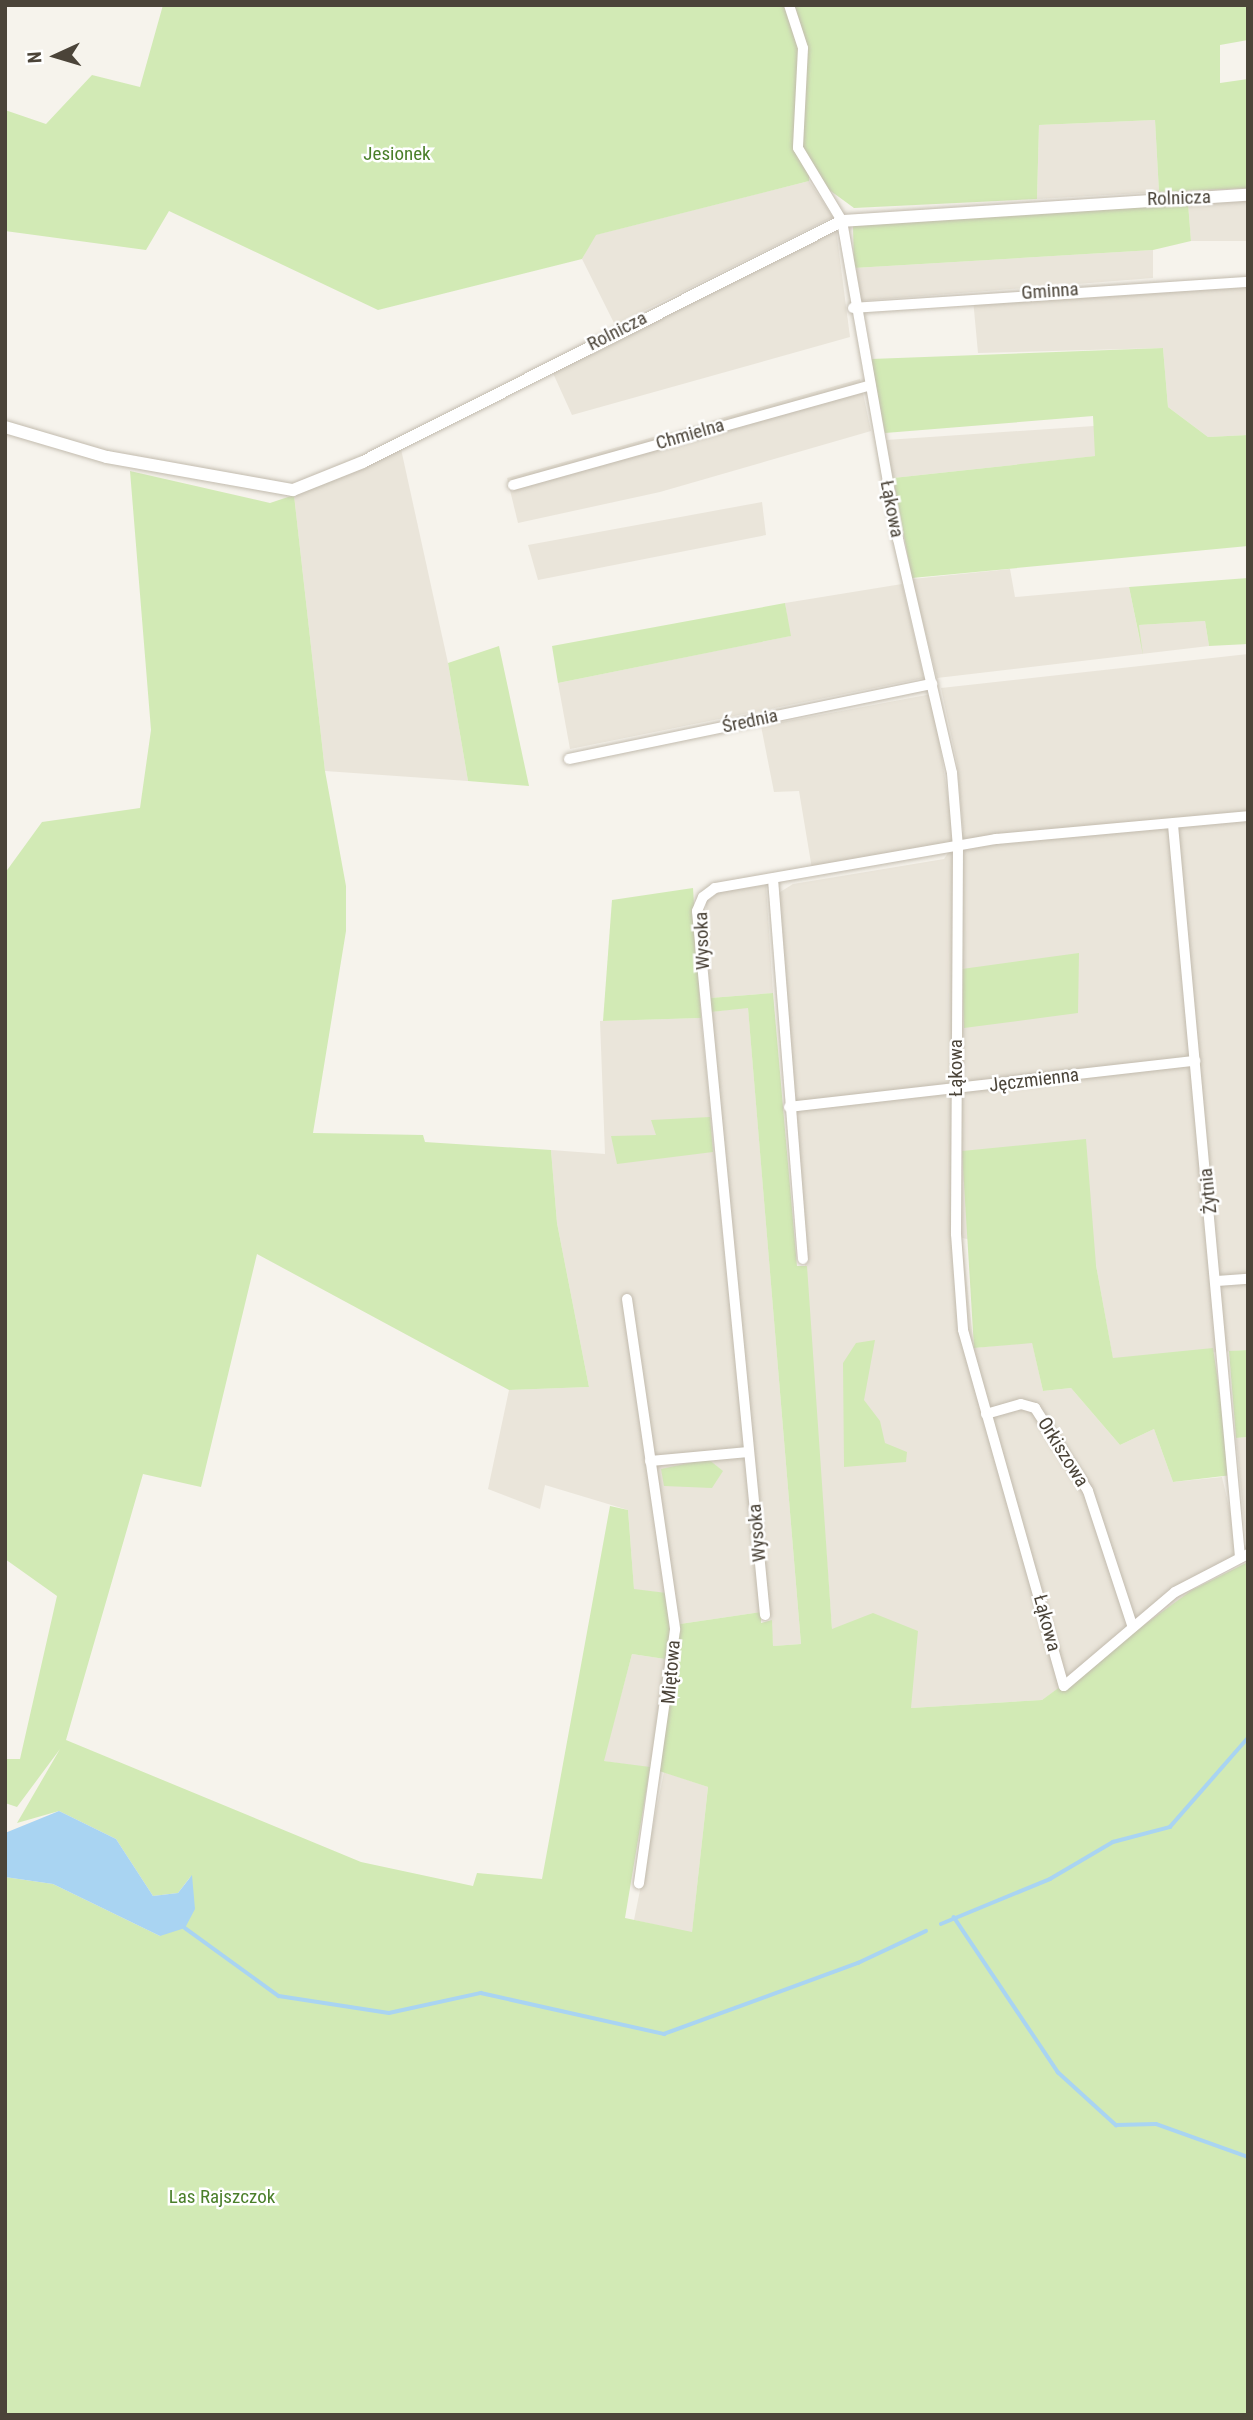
<!DOCTYPE html>
<html>
<head>
<meta charset="utf-8">
<style>
  body { margin:0 }
  #map { position:relative; width:1253px; height:2420px; overflow:hidden; background:#f6f3ec; font-family:"Roboto Condensed",sans-serif }
  div>[style] { position:absolute }
  [style*='--x'] { left:calc(var(--x)*1px); top:calc(var(--y)*1px); width:calc(var(--w)*1px); rotate:calc(var(--a)*1deg) }
  .residential>* { inset:0; background:#eae5da }
  .green>* { inset:0; background:#d2eab5 }
  .water>* { inset:0; background:#a9d4f2 }
  .stream>* { height:3.5px; margin:-1.75px; padding:0 1.75px; transform-origin:1.75px; border-radius:1.75px; background:#a9d4f2 }
  .roads { filter:drop-shadow(0 0 2px #c2bbae) drop-shadow(0 0 2px #c2bbae) }
  .minor>* { height:10px; margin:-5px; padding:0 5px; transform-origin:5px; border-radius:5px; background:#fff }
  .tertiary>* { height:12px; margin:-6px; padding:0 6px; transform-origin:6px; border-radius:6px; background:#fff }
  span { translate:-50% -50%; white-space:nowrap; text-align:center; line-height:1.15; -webkit-text-stroke:5px #fff; paint-order:stroke }
  .park-label { font-size:19px; color:#4a7f2a }
  .street-label { font-size:19px; color:#4b4439 }
  .frame { position:absolute; inset:0; border:7px solid #4b4439; pointer-events:none }
  .north { position:absolute; left:21px; top:21px; width:70px; height:70px; -webkit-text-stroke:5px #fff; paint-order:stroke; rotate:266deg; font-size:19px; font-weight:700; line-height:28px; text-align:center; color:#4b4439 }
  .north::after { content:''; display:block; margin:auto; width:24px; height:32px; background:#4b4439; clip-path:polygon(50% 0,100% 100%,50% 72%,0 100%) }
</style>
</head>
<body>
<div id="map">
  <div class="residential">
    <i style="clip-path:polygon(1155px 120px,1159px 192px,1037px 199px,1039px 125px)"></i>
    <i style="clip-path:polygon(809px 181px,833px 217px,615px 325px,582px 259px,595px 235px)"></i>
    <i style="clip-path:polygon(1248px 188px,1248px 241px,1191px 241px,1187px 190px)"></i>
    <i style="clip-path:polygon(836px 229px,850px 337px,572px 415px,552px 371px)"></i>
    <i style="clip-path:polygon(1153px 250px,1153px 278px,859px 301px,854px 268px)"></i>
    <i style="clip-path:polygon(1248px 282px,1248px 435px,1208px 437px,1168px 407px,1163px 348px,978px 353px,973px 299px)"></i>
    <i style="clip-path:polygon(860px 379px,871px 431px,660px 492px,518px 523px,507px 478px)"></i>
    <i style="clip-path:polygon(1094px 426px,1096px 456px,893px 478px,886px 440px)"></i>
    <i style="clip-path:polygon(401px 449px,448px 663px,468px 781px,325px 771px,294px 495px)"></i>
    <i style="clip-path:polygon(762px 502px,766px 535px,538px 580px,528px 545px)"></i>
    <i style="clip-path:polygon(1010px 569px,1015px 597px,1129px 587px,1140px 641px,1139px 625px,1205px 621px,1209px 646px,937px 678px,912px 579px)"></i>
    <i style="clip-path:polygon(902px 584px,924px 678px,570px 749px,558px 683px,790px 636px,785px 603px)"></i>
    <i style="clip-path:polygon(1248px 654px,1248px 1350px,1113px 1359px,1096px 1265px,962px 1238px,974px 1348px,1032px 1342px,1043px 1391px,1071px 1388px,1120px 1445px,1154px 1429px,1173px 1482px,1222px 1477px,1239px 1550px,1164px 1614px,1042px 1700px,911px 1708px,832px 1629px,777px 894px,793px 884px,944px 859px,954px 844px,812px 869px,799px 791px,774px 792px,761px 726px,932px 694px,955px 843px,963px 831px,957px 763px,941px 688px)"></i>
    <i style="clip-path:polygon(766px 885px,773px 993px,710px 998px,706px 902px,719px 892px)"></i>
    <i style="clip-path:polygon(748px 1007px,801px 1644px,773px 1646px,711px 1012px)"></i>
    <i style="clip-path:polygon(701px 1018px,761px 1612px,680px 1624px,661px 1554px,667px 1593px,634px 1590px,628px 1510px,545px 1485px,540px 1509px,488px 1489px,509px 1390px,589px 1387px,557px 1223px,551px 1150px,605px 1154px,600px 1021px)"></i>
    <i style="clip-path:polygon(1248px 1437px,1248px 1549px,1247px 1549px,1236px 1438px)"></i>
    <i style="clip-path:polygon(632px 1654px,665px 1659px,650px 1768px,603px 1761px)"></i>
    <i style="clip-path:polygon(664px 1772px,708px 1787px,692px 1933px,634px 1920px)"></i>
  </div>
  <div class="green">
    <i style="clip-path:polygon(163px 5px,1248px 5px,1248px 40px,1220px 45px,1220px 83px,1248px 79px,1248px 188px,1159px 192px,1155px 120px,1039px 125px,1037px 199px,854px 208px,828px 189px,810px 162px,809px 181px,596px 235px,582px 259px,378px 310px,169px 211px,146px 250px,5px 231px,5px 110px,46px 124px,92px 75px,140px 87px)"></i>
    <i style="clip-path:polygon(1188px 203px,1191px 241px,1153px 250px,854px 268px,853px 226px)"></i>
    <i style="clip-path:polygon(1163px 348px,1168px 407px,1208px 437px,1248px 435px,1248px 546px,912px 578px,893px 478px,1095px 456px,1093px 416px,885px 433px,871px 359px)"></i>
    <i style="clip-path:polygon(evenodd,130px 471px,270px 503px,294px 495px,325px 771px,346px 886px,346px 931px,313px 1133px,423px 1135px,425px 1142px,551px 1150px,557px 1223px,589px 1387px,509px 1390px,257px 1254px,201px 1487px,143px 1474px,66px 1740px,361px 1862px,473px 1886px,477px 1873px,542px 1879px,610px 1506px,628px 1510px,634px 1589px,667px 1593px,670px 1636px,665px 1659px,632px 1654px,604px 1761px,650px 1767px,680px 1624px,761px 1612px,761px 1623px,772px 1620px,773px 1646px,801px 1644px,748px 1008px,711px 1012px,710px 998px,773px 993px,797px 1266px,807px 1266px,832px 1629px,873px 1613px,918px 1631px,911px 1708px,1042px 1700px,1192px 1590px,1248px 1562px,1248px 2415px,5px 2415px,5px 1877px,53px 1884px,160px 1936px,191px 1876px,178px 1893px,153px 1896px,116px 1839px,59px 1811px,17px 1823px,60px 1749px,17px 1807px,5px 1803px,5px 1759px,20px 1759px,57px 1596px,5px 1559px,5px 873px,42px 822px,140px 808px,151px 730px,130px 471px,650px 1768px,708px 1787px,692px 1932px,625px 1918px,650px 1768px)"></i>
    <i style="clip-path:polygon(1248px 578px,1248px 644px,1209px 646px,1205px 621px,1139px 625px,1143px 655px,1129px 587px)"></i>
    <i style="clip-path:polygon(785px 603px,791px 636px,558px 683px,552px 646px)"></i>
    <i style="clip-path:polygon(499px 646px,529px 786px,468px 781px,448px 663px)"></i>
    <i style="clip-path:polygon(693px 888px,701px 1018px,603px 1021px,612px 900px)"></i>
    <i style="clip-path:polygon(1079px 953px,1078px 1013px,964px 1028px,962px 969px)"></i>
    <i style="clip-path:polygon(710px 1117px,713px 1152px,617px 1164px,611px 1136px,656px 1135px,651px 1120px)"></i>
    <i style="clip-path:polygon(1086px 1139px,1096px 1265px,1113px 1358px,1213px 1348px,1232px 1475px,1173px 1482px,1154px 1429px,1120px 1445px,1071px 1388px,1043px 1391px,1032px 1343px,974px 1348px,962px 1151px)"></i>
    <i style="clip-path:polygon(875px 1340px,864px 1400px,880px 1421px,885px 1443px,907px 1452px,906px 1462px,844px 1467px,843px 1363px,856px 1343px)"></i>
    <i style="clip-path:polygon(1248px 1350px,1248px 1437px,1236px 1438px,1229px 1351px)"></i>
    <i style="clip-path:polygon(708px 1459px,723px 1471px,712px 1488px,664px 1486px,661px 1469px)"></i>
  </div>
  <div class="water">
    <i style="clip-path:polygon(59px 1811px,116px 1839px,153px 1896px,178px 1893px,192px 1875px,195px 1909px,185px 1928px,160px 1936px,53px 1884px,5px 1877px,5px 1833px)"></i>
  </div>
  <div class="stream">
    <i style="--x:954;--y:1917;--w:187;--a:56.1"></i>
    <i style="--x:1058;--y:2072;--w:79;--a:42.4"></i>
    <i style="--x:1116;--y:2125;--w:40;--a:-1.4"></i>
    <i style="--x:1156;--y:2124;--w:98;--a:19.7"></i>
    <i style="--x:941;--y:1924;--w:118;--a:-22.4"></i>
    <i style="--x:1050;--y:1879;--w:73;--a:-30.4"></i>
    <i style="--x:1113;--y:1842;--w:59;--a:-14.7"></i>
    <i style="--x:1170;--y:1827;--w:118;--a:-48.8"></i>
    <i style="--x:185;--y:1928;--w:116;--a:35.9"></i>
    <i style="--x:279;--y:1996;--w:111;--a:8.8"></i>
    <i style="--x:389;--y:2013;--w:94;--a:-12.3"></i>
    <i style="--x:481;--y:1993;--w:188;--a:12.6"></i>
    <i style="--x:664;--y:2034;--w:207;--a:-20.1"></i>
    <i style="--x:858;--y:1963;--w:75;--a:-25.2"></i>
  </div>
  <div class="roads">
    <div class="minor">
      <i style="--x:789;--y:5;--w:45;--a:72"></i>
      <i style="--x:803;--y:48;--w:100;--a:92.9"></i>
      <i style="--x:798;--y:148;--w:85;--a:58.9"></i>
      <i style="--x:842;--y:221;--w:323;--a:80"></i>
      <i style="--x:898;--y:539;--w:240;--a:77"></i>
      <i style="--x:952;--y:773;--w:74;--a:85.4"></i>
      <i style="--x:958;--y:847;--w:387;--a:90.3"></i>
      <i style="--x:956;--y:1234;--w:96;--a:85.8"></i>
      <i style="--x:963;--y:1330;--w:370;--a:74.2"></i>
      <i style="--x:1064;--y:1686;--w:145;--a:-40.3"></i>
      <i style="--x:1175;--y:1592;--w:82;--a:-27.5"></i>
      <i style="--x:853;--y:308;--w:396;--a:-3.8"></i>
      <i style="--x:513;--y:485;--w:368;--a:-15.6"></i>
      <i style="--x:569;--y:759;--w:371;--a:-11.7"></i>
      <i style="--x:1173;--y:825;--w:735;--a:84.77"></i>
      <i style="--x:773;--y:879;--w:381;--a:85.5"></i>
      <i style="--x:789;--y:1107;--w:409;--a:-6.5"></i>
      <i style="--x:1217;--y:1281;--w:31;--a:-4"></i>
      <i style="--x:627;--y:1299;--w:334;--a:81.7"></i>
      <i style="--x:675;--y:1630;--w:256;--a:98.1"></i>
      <i style="--x:986;--y:1414;--w:36;--a:-16"></i>
      <i style="--x:1021;--y:1404;--w:15;--a:16"></i>
      <i style="--x:1035;--y:1408;--w:98;--a:57.4"></i>
      <i style="--x:1088;--y:1491;--w:141;--a:71.8"></i>
      <i style="--x:650;--y:1461;--w:99;--a:-5.2"></i>
      <i style="--x:765;--y:1615;--w:707;--a:-95.52"></i>
      <i style="--x:697;--y:911;--w:15;--a:-67"></i>
      <i style="--x:703;--y:897;--w:15;--a:-37"></i>
      <i style="--x:715;--y:888;--w:285;--a:-9.9"></i>
      <i style="--x:996;--y:839;--w:253;--a:-5.2"></i>
    </div>
    <div class="tertiary">
      <i style="--x:5;--y:427;--w:106;--a:16.4"></i>
      <i style="--x:107;--y:457;--w:189;--a:10.1"></i>
      <i style="--x:293;--y:490;--w:75;--a:-21.8"></i>
      <i style="--x:363;--y:462;--w:536;--a:-26.71"></i>
      <i style="--x:842;--y:221;--w:407;--a:-3.7"></i>
    </div>
  </div>
  <div class="park-label">
    <span style="left:397px;top:154px">Jesionek</span>
    <span style="left:222px;top:2197px">Las Rajszczok</span>
  </div>
  <div class="street-label">
    <span style="left:1179px;top:198px;rotate:-2deg">Rolnicza</span>
    <span style="left:1050px;top:291px;rotate:-4deg">Gminna</span>
    <span style="left:617px;top:331px;rotate:-27deg">Rolnicza</span>
    <span style="left:690px;top:434px;rotate:-16deg">Chmielna</span>
    <span style="left:892px;top:509px;rotate:79deg">Łąkowa</span>
    <span style="left:750px;top:721px;rotate:-12deg">Średnia</span>
    <span style="left:702px;top:941px;rotate:-92deg">Wysoka</span>
    <span style="left:956px;top:1068px;rotate:-90deg">Łąkowa</span>
    <span style="left:1034px;top:1080px;rotate:-7deg">Jęczmienna</span>
    <span style="left:1208px;top:1191px;rotate:-96deg">Żytnia</span>
    <span style="left:1063px;top:1452px;rotate:58deg">Orkiszowa</span>
    <span style="left:757px;top:1533px;rotate:-95deg">Wysoka</span>
    <span style="left:1047px;top:1623px;rotate:75deg">Łąkowa</span>
    <span style="left:671px;top:1672px;rotate:-85deg">Miętowa</span>
  </div>
  <div class="frame"></div>
  <div class="north">N</div>
</div>
</body>
</html>
